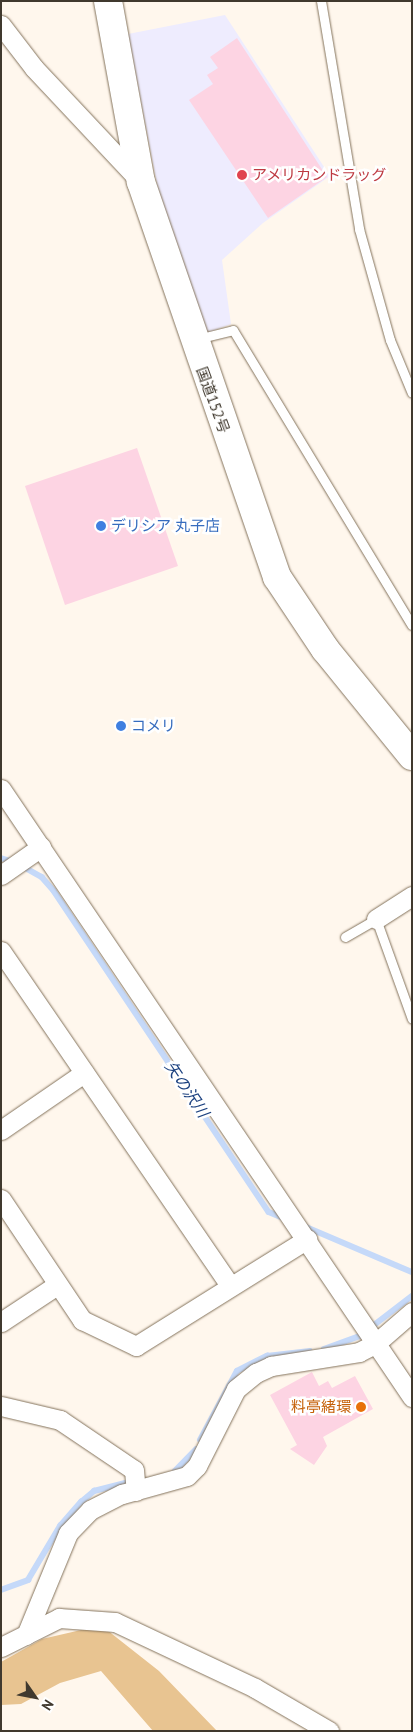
<!DOCTYPE html>
<html>
<head>
<meta charset="utf-8">
<style>
  body { margin:0 }
  #map { position:relative; width:413px; height:1732px; overflow:hidden; background:#fff7ed; font-family:"PT Sans","Noto Sans JP",sans-serif }
  div>[style] { position:absolute }
  [style*='--x'] { left:calc(var(--x)*1px); top:calc(var(--y)*1px); width:calc(var(--w)*1px); rotate:calc(var(--a)*1deg) }
  .commercial>* { inset:0; background:#eeecfe }
  .green>* { inset:0; background:#e8c491 }
  .stream>* { height:5.5px; margin:-2.75px; padding:0 2.75px; transform-origin:2.75px; border-radius:2.75px; background:#c5d9f9 }
  .building>* { inset:0; background:#fdd4e3 }
  .roads { filter:drop-shadow(0 0 1px #84735c) drop-shadow(0 0 1px #84735c) }
  .service>* { height:9px; margin:-4.5px; padding:0 4.5px; transform-origin:4.5px; border-radius:4.5px; background:#fff }
  .minor>* { height:19px; margin:-9.5px; padding:0 9.5px; transform-origin:9.5px; border-radius:9.5px; background:#fff }
  .trunk>* { height:28px; margin:-14px; padding:0 14px; transform-origin:14px; border-radius:14px; background:#fff }
  .dots>* { width:14px; height:14px; translate:-50% -50%; box-sizing:border-box; border:2px solid #fff; border-radius:50% }
  span { translate:-50% -50%; white-space:nowrap; text-align:center; line-height:1.15; -webkit-text-stroke:5px #fff; paint-order:stroke }
  .health-label { font-size:15px; color:#be3a42 }
  .left { translate:0 -50%; text-align:left }
  .street-label { font-size:15px; color:#40392e }
  .shop-label { font-size:15px; color:#366cbe }
  .food-label { font-size:15px; color:#c56008 }
  .right { translate:-100% -50%; text-align:right }
  .water-label { font-size:16px; color:#1d4280; font-style:italic }
  .frame { position:absolute; inset:0; border:2px solid #40392e; pointer-events:none }
  .north { position:absolute; left:10px; top:1672px; width:50px; height:50px; -webkit-text-stroke:4px #fff; paint-order:stroke; rotate:123deg; font-size:14px; font-weight:700; line-height:20px; text-align:center; color:#40392e }
  .north::after { content:''; display:block; margin:auto; width:18px; height:22px; background:#40392e; clip-path:polygon(50% 0,100% 100%,50% 72%,0 100%) }
</style>
</head>
<body>
<div id="map">
  <div class="commercial">
    <i style="clip-path:polygon(225px 15px,330px 176px,263px 223px,222px 260px,231px 324px,202px 335px,160px 200px,128px 34px)"></i>
  </div>
  <div class="green">
    <i style="clip-path:polygon(81px 1630px,107px 1630px,159px 1671px,217px 1731px,153px 1731px,101px 1671px,60px 1683px,21px 1704px,1px 1705px,1px 1662px,42px 1639px)"></i>
  </div>
  <div class="stream">
    <i style="--x:1;--y:858;--w:13;--a:18"></i>
    <i style="--x:22;--y:866;--w:23;--a:29"></i>
    <i style="--x:42;--y:877;--w:18;--a:49"></i>
    <i style="--x:54;--y:891;--w:386;--a:56.2"></i>
    <i style="--x:269;--y:1212;--w:15;--a:23"></i>
    <i style="--x:304;--y:1226;--w:117;--a:23.1"></i>
    <i style="--x:324;--y:1349;--w:38;--a:-20"></i>
    <i style="--x:360;--y:1336;--w:66;--a:-37.6"></i>
    <i style="--x:200;--y:1440;--w:78;--a:-61.8"></i>
    <i style="--x:237;--y:1371;--w:34;--a:-27"></i>
    <i style="--x:267;--y:1356;--w:43;--a:-6.6"></i>
    <i style="--x:175;--y:1471;--w:30;--a:-46"></i>
    <i style="--x:1;--y:1590;--w:29;--a:-20"></i>
    <i style="--x:28;--y:1580;--w:63;--a:-59.3"></i>
    <i style="--x:60;--y:1526;--w:32;--a:-49"></i>
    <i style="--x:81;--y:1502;--w:17;--a:-40"></i>
    <i style="--x:94;--y:1491;--w:40;--a:-14.4"></i>
  </div>
  <div class="building">
    <i style="clip-path:polygon(237px 38px,327px 177px,268px 218px,189px 100px,213px 84px,207px 75px,218px 68px,210px 57px)"></i>
    <i style="clip-path:polygon(137px 448px,178px 566px,65px 605px,25px 486px)"></i>
    <i style="clip-path:polygon(312px 1372px,319px 1386px,328px 1381px,332px 1388px,355px 1376px,373px 1409px,323px 1437px,327px 1446px,314px 1465px,290px 1449px,297px 1445px,270px 1395px)"></i>
  </div>
  <div class="roads">
    <div class="service">
      <i style="--x:321;--y:1;--w:231;--a:80.5"></i>
      <i style="--x:359;--y:229;--w:115;--a:74.4"></i>
      <i style="--x:390;--y:340;--w:57;--a:67.5"></i>
      <i style="--x:197;--y:339;--w:37;--a:-14"></i>
      <i style="--x:233;--y:330;--w:345;--a:58.8"></i>
      <i style="--x:345;--y:937;--w:36;--a:-30"></i>
      <i style="--x:376;--y:919;--w:106;--a:70.2"></i>
    </div>
    <div class="minor">
      <i style="--x:1;--y:25;--w:54;--a:52.5"></i>
      <i style="--x:34;--y:68;--w:156;--a:46.8"></i>
      <i style="--x:1;--y:789;--w:734;--a:55.94"></i>
      <i style="--x:1;--y:875;--w:49;--a:-35"></i>
      <i style="--x:376;--y:919;--w:43;--a:-32.6"></i>
      <i style="--x:1;--y:951;--w:406;--a:55.6"></i>
      <i style="--x:1;--y:1130;--w:101;--a:-34.5"></i>
      <i style="--x:1;--y:1199;--w:146;--a:56.2"></i>
      <i style="--x:82;--y:1320;--w:60;--a:25.7"></i>
      <i style="--x:136;--y:1346;--w:202;--a:-32"></i>
      <i style="--x:1;--y:1322;--w:67;--a:-33.5"></i>
      <i style="--x:1;--y:1406;--w:61;--a:13.3"></i>
      <i style="--x:60;--y:1420;--w:89;--a:34"></i>
      <i style="--x:134;--y:1470;--w:21;--a:85"></i>
      <i style="--x:26;--y:1635;--w:110;--a:-67.6"></i>
      <i style="--x:68;--y:1533;--w:32;--a:-46"></i>
      <i style="--x:90;--y:1510;--w:36;--a:-27"></i>
      <i style="--x:122;--y:1494;--w:67;--a:-15.5"></i>
      <i style="--x:187;--y:1476;--w:14;--a:-45"></i>
      <i style="--x:197;--y:1466;--w:86;--a:-63.1"></i>
      <i style="--x:236;--y:1389;--w:26;--a:-39"></i>
      <i style="--x:256;--y:1373;--w:17;--a:-25"></i>
      <i style="--x:271;--y:1366;--w:89;--a:-9"></i>
      <i style="--x:359;--y:1352;--w:18;--a:-27"></i>
      <i style="--x:375;--y:1344;--w:49;--a:-40.9"></i>
      <i style="--x:1;--y:1647;--w:65;--a:-26.6"></i>
      <i style="--x:59;--y:1618;--w:56;--a:4.1"></i>
      <i style="--x:115;--y:1622;--w:155;--a:25.2"></i>
      <i style="--x:255;--y:1688;--w:86;--a:30.2"></i>
    </div>
    <div class="trunk">
      <i style="--x:108;--y:1;--w:184;--a:79.7"></i>
      <i style="--x:141;--y:182;--w:418;--a:71"></i>
      <i style="--x:277;--y:577;--w:87;--a:56.3"></i>
      <i style="--x:325;--y:649;--w:138;--a:50.9"></i>
    </div>
  </div>
  <div class="dots">
    <i style="left:242px;top:175px;background:#e0444e"></i>
    <i style="left:101px;top:526px;background:#3f7fe0"></i>
    <i style="left:121px;top:726px;background:#3f7fe0"></i>
    <i style="left:361px;top:1407px;background:#e8710a"></i>
  </div>
  <div class="health-label">
    <span class="left" style="left:252px;top:175px">アメリカンドラッグ</span>
  </div>
  <div class="street-label">
    <span style="left:213px;top:400px;rotate:70deg">国道152号</span>
  </div>
  <div class="shop-label">
    <span class="left" style="left:111px;top:526px">デリシア 丸子店</span>
    <span class="left" style="left:131px;top:726px">コメリ</span>
  </div>
  <div class="food-label">
    <span class="right" style="left:351px;top:1407px">料亭緒環</span>
  </div>
  <div class="water-label">
    <span style="left:187px;top:1089px;rotate:56deg">矢の沢川</span>
  </div>
  <div class="frame"></div>
  <div class="north">N</div>
</div>
</body>
</html>
